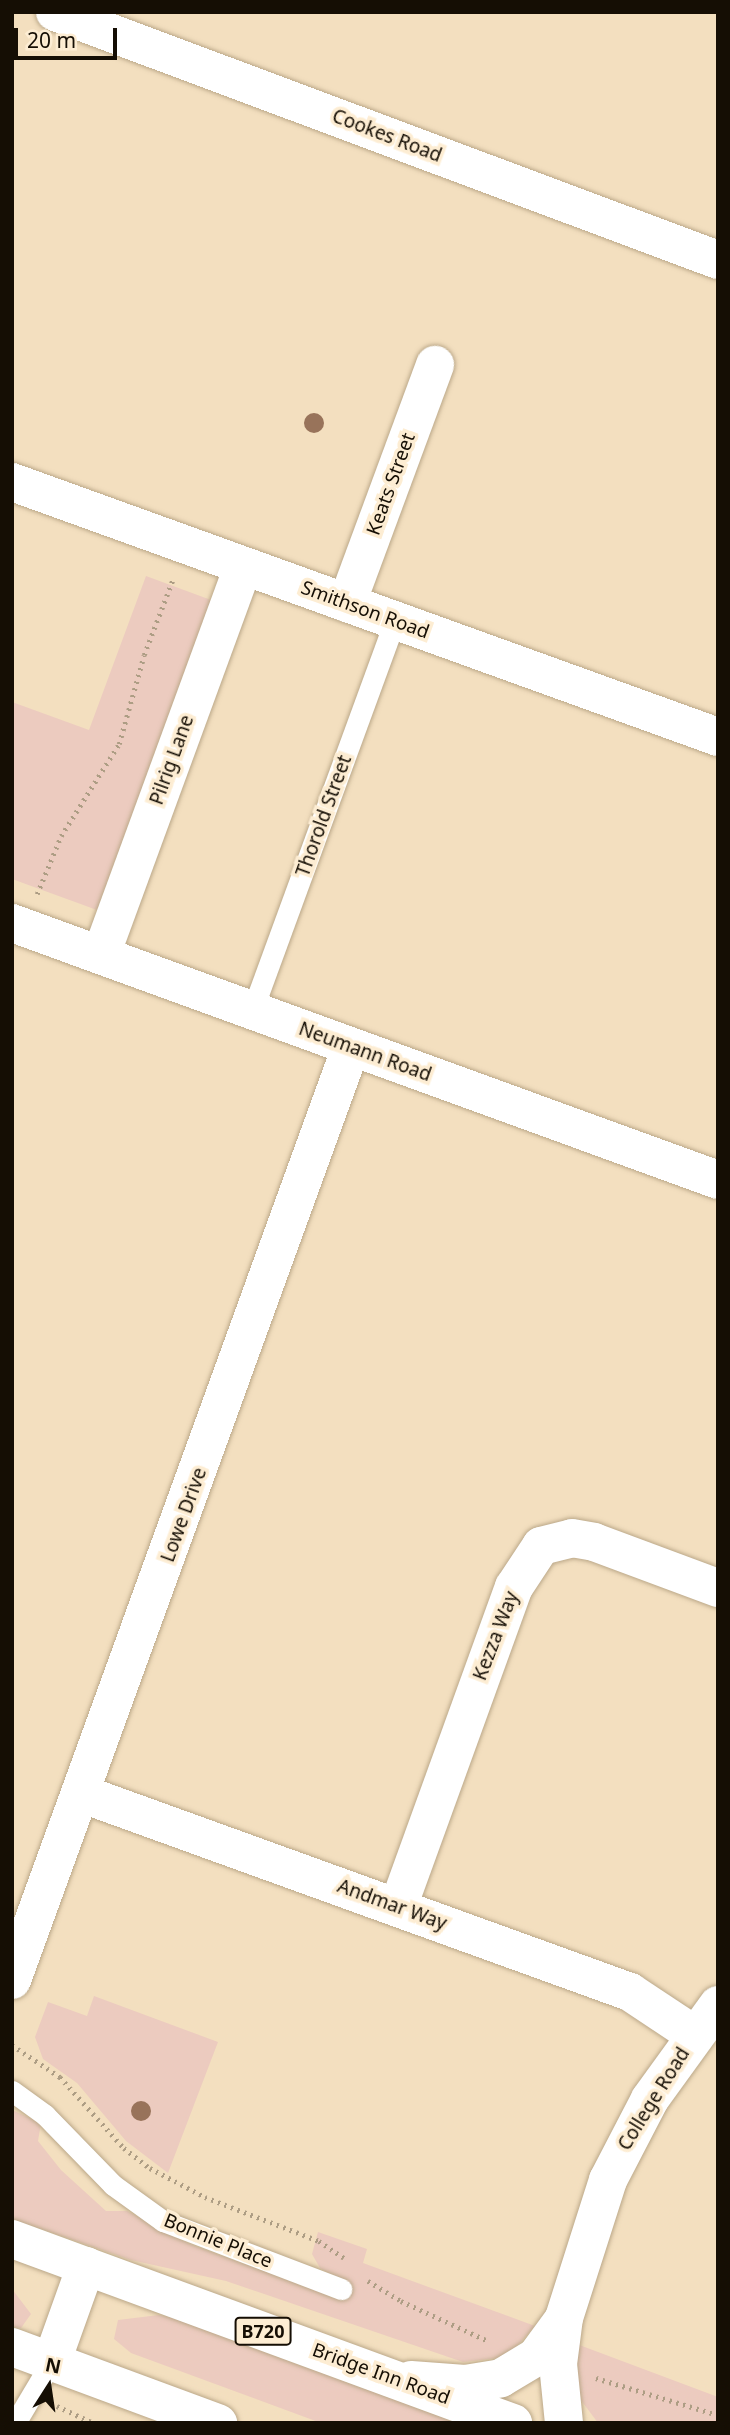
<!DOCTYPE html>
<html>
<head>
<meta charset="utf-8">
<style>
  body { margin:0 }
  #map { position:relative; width:730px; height:2435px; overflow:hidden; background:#f3dfbf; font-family:"Noto Sans",sans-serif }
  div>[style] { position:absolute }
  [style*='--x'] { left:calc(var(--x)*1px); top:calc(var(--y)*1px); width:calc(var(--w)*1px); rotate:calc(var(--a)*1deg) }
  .green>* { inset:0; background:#eccbbf }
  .path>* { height:4.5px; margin-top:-2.25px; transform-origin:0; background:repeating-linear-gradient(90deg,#ad9d84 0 2px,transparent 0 7px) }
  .roads { filter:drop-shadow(0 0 2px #bba889) drop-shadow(0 0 2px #bba889) }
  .lane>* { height:21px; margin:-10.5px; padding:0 10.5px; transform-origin:10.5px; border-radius:10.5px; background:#fff }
  .street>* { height:38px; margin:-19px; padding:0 19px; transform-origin:19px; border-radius:19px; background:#fff }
  .primary>* { height:38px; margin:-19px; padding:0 19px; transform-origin:19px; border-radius:19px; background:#fff }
  .trees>* { width:20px; height:20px; margin:-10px; border-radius:50%; background:#98735a }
  span { translate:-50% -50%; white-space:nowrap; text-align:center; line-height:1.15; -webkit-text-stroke:7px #fdedd3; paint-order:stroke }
  .shield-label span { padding:2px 5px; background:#fdedd3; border:2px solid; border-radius:5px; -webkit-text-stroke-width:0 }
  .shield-label { font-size:18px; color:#150e04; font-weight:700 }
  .street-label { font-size:19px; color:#150e04 }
  .frame { position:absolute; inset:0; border:14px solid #150e04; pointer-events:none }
  .north { position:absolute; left:14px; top:2351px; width:70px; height:70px; -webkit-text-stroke:5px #fdedd3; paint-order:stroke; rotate:12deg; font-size:19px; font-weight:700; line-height:28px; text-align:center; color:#150e04 }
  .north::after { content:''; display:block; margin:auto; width:24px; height:32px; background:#150e04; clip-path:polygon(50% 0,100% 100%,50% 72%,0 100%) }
  .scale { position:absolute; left:14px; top:28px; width:103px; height:32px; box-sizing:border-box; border:4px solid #150e04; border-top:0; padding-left:9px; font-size:21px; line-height:24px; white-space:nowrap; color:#150e04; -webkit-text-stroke:5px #fdedd3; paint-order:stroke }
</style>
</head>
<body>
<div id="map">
  <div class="green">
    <i style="clip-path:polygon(146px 576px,211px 600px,97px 910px,12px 879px,12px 702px,89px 730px)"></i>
    <i style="clip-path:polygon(94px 1996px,218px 2042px,168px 2173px,126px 2141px,77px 2083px,43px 2059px,35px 2037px,48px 2002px,87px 2016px)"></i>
    <i style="clip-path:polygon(12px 2110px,41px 2123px,38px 2141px,61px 2170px,106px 2211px,127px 2211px,192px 2245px,338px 2298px,330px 2274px,320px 2268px,312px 2254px,318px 2232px,367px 2249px,363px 2263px,535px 2326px,507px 2357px,463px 2362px,226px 2281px,131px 2260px,12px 2219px)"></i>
    <i style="clip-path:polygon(12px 2289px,31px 2314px,21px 2328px,12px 2327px)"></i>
    <i style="clip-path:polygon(159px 2315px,175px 2318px,458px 2423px,321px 2423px,131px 2353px,114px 2339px,118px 2320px)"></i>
    <i style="clip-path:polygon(574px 2343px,718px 2397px,718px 2423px,598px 2423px,575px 2392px)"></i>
  </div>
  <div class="path">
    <i style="--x:37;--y:894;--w:63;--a:-67.5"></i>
    <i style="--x:61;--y:836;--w:109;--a:-57.8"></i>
    <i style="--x:119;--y:744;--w:92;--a:-74.3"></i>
    <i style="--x:144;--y:655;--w:81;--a:-69.1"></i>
    <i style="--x:12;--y:2045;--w:58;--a:33.7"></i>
    <i style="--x:60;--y:2077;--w:96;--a:48"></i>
    <i style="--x:124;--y:2148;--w:33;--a:38"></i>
    <i style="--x:150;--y:2168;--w:62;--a:27.8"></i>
    <i style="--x:205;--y:2197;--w:122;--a:21.1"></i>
    <i style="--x:319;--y:2241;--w:30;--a:34"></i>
    <i style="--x:368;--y:2281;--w:39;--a:31"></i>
    <i style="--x:401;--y:2301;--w:96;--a:24.7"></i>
    <i style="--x:596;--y:2378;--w:127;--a:16.9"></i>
    <i style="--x:57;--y:2406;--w:40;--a:25"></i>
  </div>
  <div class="roads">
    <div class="lane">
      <i style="--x:252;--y:1011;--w:416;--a:-69.9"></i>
      <i style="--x:12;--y:2091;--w:41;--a:36"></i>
      <i style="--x:45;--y:2115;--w:98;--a:45.8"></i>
      <i style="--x:113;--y:2185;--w:62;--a:35.8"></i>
      <i style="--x:163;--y:2221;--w:191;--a:20.9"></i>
      <i style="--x:15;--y:2423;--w:72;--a:-59.2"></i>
    </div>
    <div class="street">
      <i style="--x:55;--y:12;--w:708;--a:20.51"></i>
      <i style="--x:12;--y:482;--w:751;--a:19.86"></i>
      <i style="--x:347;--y:603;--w:254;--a:-69.7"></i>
      <i style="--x:12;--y:923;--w:751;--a:20"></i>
      <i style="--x:101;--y:955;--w:414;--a:-69.9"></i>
      <i style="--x:80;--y:1793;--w:585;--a:19.89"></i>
      <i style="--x:630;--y:1992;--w:78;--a:33.5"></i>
      <i style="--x:398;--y:1907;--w:340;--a:-70.1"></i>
      <i style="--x:514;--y:1587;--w:49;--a:-56.6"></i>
      <i style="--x:541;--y:1546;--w:32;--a:-14"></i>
      <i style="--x:572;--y:1538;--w:22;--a:10"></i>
      <i style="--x:594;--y:1542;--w:132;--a:20.4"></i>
      <i style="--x:12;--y:1980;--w:993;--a:-70.03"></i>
      <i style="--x:411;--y:2380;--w:54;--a:4.2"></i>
      <i style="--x:465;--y:2384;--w:36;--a:-9"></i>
      <i style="--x:501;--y:2378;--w:41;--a:-31"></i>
      <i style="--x:536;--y:2357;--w:46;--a:-53.9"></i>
      <i style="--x:564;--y:2423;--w:59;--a:-95.8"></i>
      <i style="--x:558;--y:2364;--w:46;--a:-82.6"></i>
      <i style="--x:564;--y:2318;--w:145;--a:-72.3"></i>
      <i style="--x:608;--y:2180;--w:91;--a:-62.6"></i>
      <i style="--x:650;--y:2099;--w:116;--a:-54.1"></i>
    </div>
    <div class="primary">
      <i style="--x:12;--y:2239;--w:534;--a:20.17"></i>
      <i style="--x:12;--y:2347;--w:220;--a:20.3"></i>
      <i style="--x:52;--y:2361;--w:101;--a:-70.3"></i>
    </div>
  </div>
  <div class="trees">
    <i style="left:314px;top:423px"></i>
    <i style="left:141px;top:2111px"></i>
  </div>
  <div class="shield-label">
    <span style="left:263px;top:2331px">B720</span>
  </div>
  <div class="street-label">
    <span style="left:387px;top:136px;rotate:21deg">Cookes Road</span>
    <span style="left:391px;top:484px;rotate:-70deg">Keats Street</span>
    <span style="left:365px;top:610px;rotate:20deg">Smithson Road</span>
    <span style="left:172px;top:760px;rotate:-70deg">Pilrig Lane</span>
    <span style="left:324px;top:816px;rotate:-70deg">Thorold Street</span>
    <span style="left:365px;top:1052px;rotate:20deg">Neumann Road</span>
    <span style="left:184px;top:1515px;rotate:-70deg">Lowe Drive</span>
    <span style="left:496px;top:1636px;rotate:-69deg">Kezza Way</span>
    <span style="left:392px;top:1905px;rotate:20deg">Andmar Way</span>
    <span style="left:654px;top:2099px;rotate:-58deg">College Road</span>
    <span style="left:218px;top:2241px;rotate:22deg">Bonnie Place</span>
    <span style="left:381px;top:2374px;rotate:20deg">Bridge Inn Road</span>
  </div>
  <div class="frame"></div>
  <div class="north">N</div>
  <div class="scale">20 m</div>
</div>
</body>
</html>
